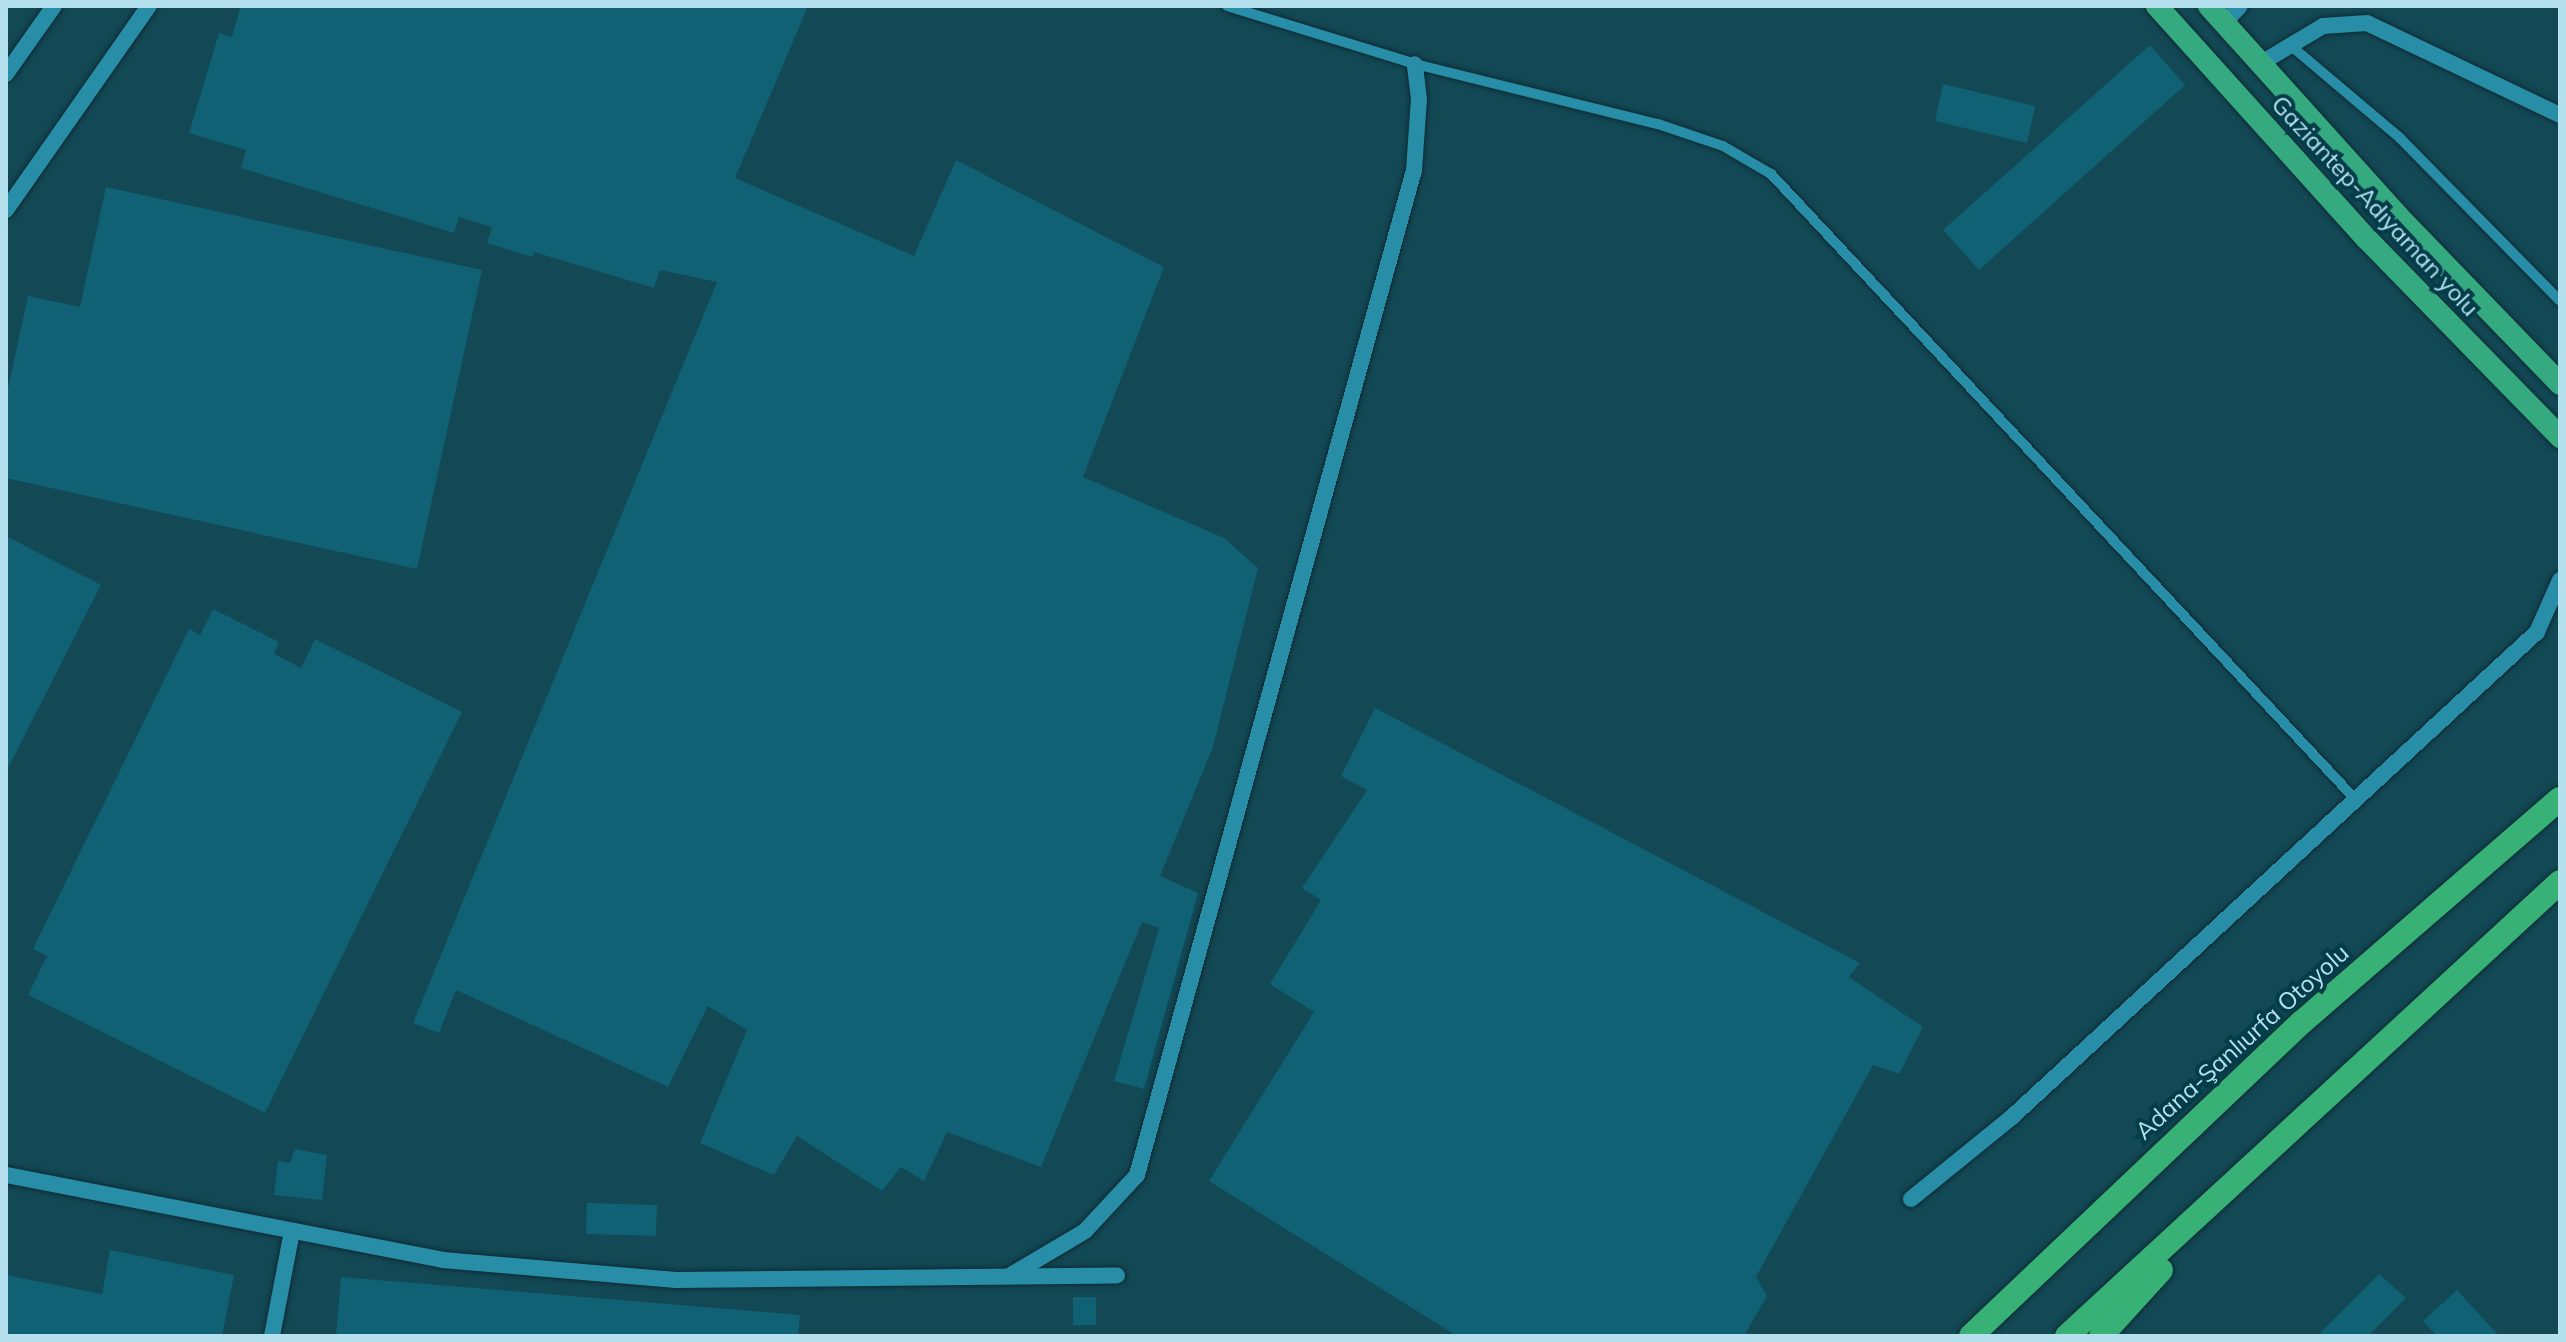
<!DOCTYPE html>
<html>
<head>
<meta charset="utf-8">
<style>
  body { margin:0 }
  #map { position:relative; width:2566px; height:1342px; overflow:hidden; background:#134855; font-family:Mulish,sans-serif }
  div>[style] { position:absolute }
  [style*='--x'] { left:calc(var(--x)*1px); top:calc(var(--y)*1px); width:calc(var(--w)*1px); rotate:calc(var(--a)*1deg) }
  .building>* { inset:0; background:#0f6173 }
  .roads { filter:drop-shadow(0 0 2px #0d2c34) drop-shadow(0 0 2px #0d2c34) }
  .service>* { height:10px; margin:-5px; padding:0 5px; transform-origin:5px; border-radius:5px; background:#288ea7 }
  .minor>* { height:16px; margin:-8px; padding:0 8px; transform-origin:8px; border-radius:8px; background:#288ea7 }
  .tertiary>* { height:16px; margin:-8px; padding:0 8px; transform-origin:8px; border-radius:8px; background:#288ea7 }
  .trunk>* { height:22px; margin:-11px; padding:0 11px; transform-origin:11px; border-radius:11px; background:#35aa80 }
  .motorway>* { height:24px; margin:-12px; padding:0 12px; transform-origin:12px; border-radius:12px; background:#38b176 }
  span { translate:-50% -50%; white-space:nowrap; text-align:center; line-height:1.15; -webkit-text-stroke:8px #043d4a; paint-order:stroke }
  .street-label { font-size:24px; color:#b5e1ee }
  .frame { position:absolute; inset:0; border:8px solid #b5e1ee; pointer-events:none }
</style>
</head>
<body>
<div id="map">
  <div class="building">
    <i style="clip-path:polygon(241px 6px,808px 6px,735px 178px,914px 256px,956px 160px,1164px 267px,1083px 477px,1224px 538px,1258px 568px,1213px 747px,1160px 876px,1198px 893px,1144px 1089px,1114px 1081px,1159px 928px,1142px 922px,1041px 1167px,947px 1132px,924px 1181px,901px 1167px,882px 1191px,797px 1136px,774px 1175px,700px 1143px,747px 1030px,708px 1006px,668px 1087px,456px 990px,439px 1033px,413px 1023px,717px 282px,660px 270px,654px 288px,534px 252px,532px 257px,487px 243px,492px 227px,459px 217px,454px 233px,241px 168px,246px 150px,189px 133px,219px 33px,232px 37px)"></i>
    <i style="clip-path:polygon(2150px 45px,2185px 85px,1979px 270px,1943px 230px)"></i>
    <i style="clip-path:polygon(1943px 84px,2035px 106px,2027px 143px,1935px 121px)"></i>
    <i style="clip-path:polygon(106px 187px,482px 270px,417px 569px,6px 478px,6px 397px,28px 296px,80px 307px)"></i>
    <i style="clip-path:polygon(6px 536px,101px 585px,6px 772px)"></i>
    <i style="clip-path:polygon(213px 609px,279px 642px,274px 654px,301px 668px,315px 639px,462px 712px,265px 1113px,28px 995px,47px 956px,33px 949px,189px 629px,200px 635px)"></i>
    <i style="clip-path:polygon(1375px 708px,1860px 963px,1849px 977px,1923px 1027px,1899px 1074px,1873px 1065px,1756px 1277px,1767px 1296px,1744px 1336px,1457px 1336px,1209px 1181px,1314px 1012px,1270px 984px,1321px 900px,1302px 888px,1367px 790px,1341px 776px)"></i>
    <i style="clip-path:polygon(295px 1149px,327px 1155px,322px 1200px,274px 1195px,278px 1161px,290px 1163px)"></i>
    <i style="clip-path:polygon(587px 1203px,657px 1205px,656px 1236px,586px 1234px)"></i>
    <i style="clip-path:polygon(110px 1250px,234px 1275px,222px 1336px,6px 1336px,6px 1275px,102px 1294px)"></i>
    <i style="clip-path:polygon(2379px 1274px,2406px 1298px,2368px 1336px,2317px 1336px)"></i>
    <i style="clip-path:polygon(341px 1277px,800px 1315px,798px 1336px,336px 1336px)"></i>
    <i style="clip-path:polygon(2457px 1290px,2499px 1336px,2437px 1336px,2423px 1321px)"></i>
    <i style="clip-path:polygon(1073px 1297px,1096px 1297px,1096px 1325px,1073px 1325px)"></i>
  </div>
  <div class="roads">
    <div class="service">
      <i style="--x:1227;--y:6;--w:197;--a:17.1"></i>
      <i style="--x:1415;--y:64;--w:250;--a:13.9"></i>
      <i style="--x:1658;--y:124;--w:69;--a:18.7"></i>
      <i style="--x:1723;--y:146;--w:56;--a:30.3"></i>
      <i style="--x:1771;--y:174;--w:857;--a:46.94"></i>
      <i style="--x:2290;--y:45;--w:144;--a:40.2"></i>
      <i style="--x:2400;--y:138;--w:228;--a:45.5"></i>
    </div>
    <div class="minor">
      <i style="--x:2224;--y:23;--w:23;--a:-47"></i>
      <i style="--x:2261;--y:63;--w:72;--a:-30.8"></i>
      <i style="--x:2323;--y:26;--w:44;--a:-3.9"></i>
      <i style="--x:2367;--y:23;--w:214;--a:25.5"></i>
      <i style="--x:1911;--y:1199;--w:132;--a:-39.1"></i>
      <i style="--x:2013;--y:1116;--w:713;--a:-42.73"></i>
      <i style="--x:2537;--y:632;--w:57;--a:-66.1"></i>
      <i style="--x:1011;--y:1275;--w:86;--a:-30.7"></i>
      <i style="--x:1085;--y:1231;--w:76;--a:-47.1"></i>
      <i style="--x:1137;--y:1175;--w:1042;--a:-74.59"></i>
      <i style="--x:1414;--y:170;--w:71;--a:-86"></i>
      <i style="--x:1419;--y:99;--w:35;--a:-97"></i>
      <i style="--x:272;--y:1336;--w:107;--a:-79.2"></i>
    </div>
    <div class="tertiary">
      <i style="--x:6;--y:74;--w:83;--a:-54.8"></i>
      <i style="--x:6;--y:210;--w:249;--a:-55"></i>
      <i style="--x:6;--y:1175;--w:445;--a:11"></i>
      <i style="--x:443;--y:1260;--w:234;--a:4.9"></i>
      <i style="--x:676;--y:1280;--w:441;--a:-0.6"></i>
    </div>
    <div class="trunk">
      <i style="--x:2157;--y:6;--w:314;--a:48"></i>
      <i style="--x:2367;--y:239;--w:277;--a:45.7"></i>
      <i style="--x:2209;--y:6;--w:280;--a:48"></i>
      <i style="--x:2396;--y:214;--w:236;--a:46"></i>
    </div>
    <div class="motorway">
      <i style="--x:1971;--y:1336;--w:455;--a:-43.5"></i>
      <i style="--x:2301;--y:1023;--w:342;--a:-40.9"></i>
      <i style="--x:2067;--y:1336;--w:670;--a:-42.64"></i>
      <i style="--x:2101;--y:1336;--w:89;--a:-47.7"></i>
    </div>
  </div>
  <div class="street-label">
    <span style="left:2375px;top:206px;rotate:47deg">Gaziantep-Adıyaman yolu</span>
    <span style="left:2242px;top:1042px;rotate:-42deg">Adana-Şanlıurfa Otoyolu</span>
  </div>
  <div class="frame"></div>
</div>
</body>
</html>
